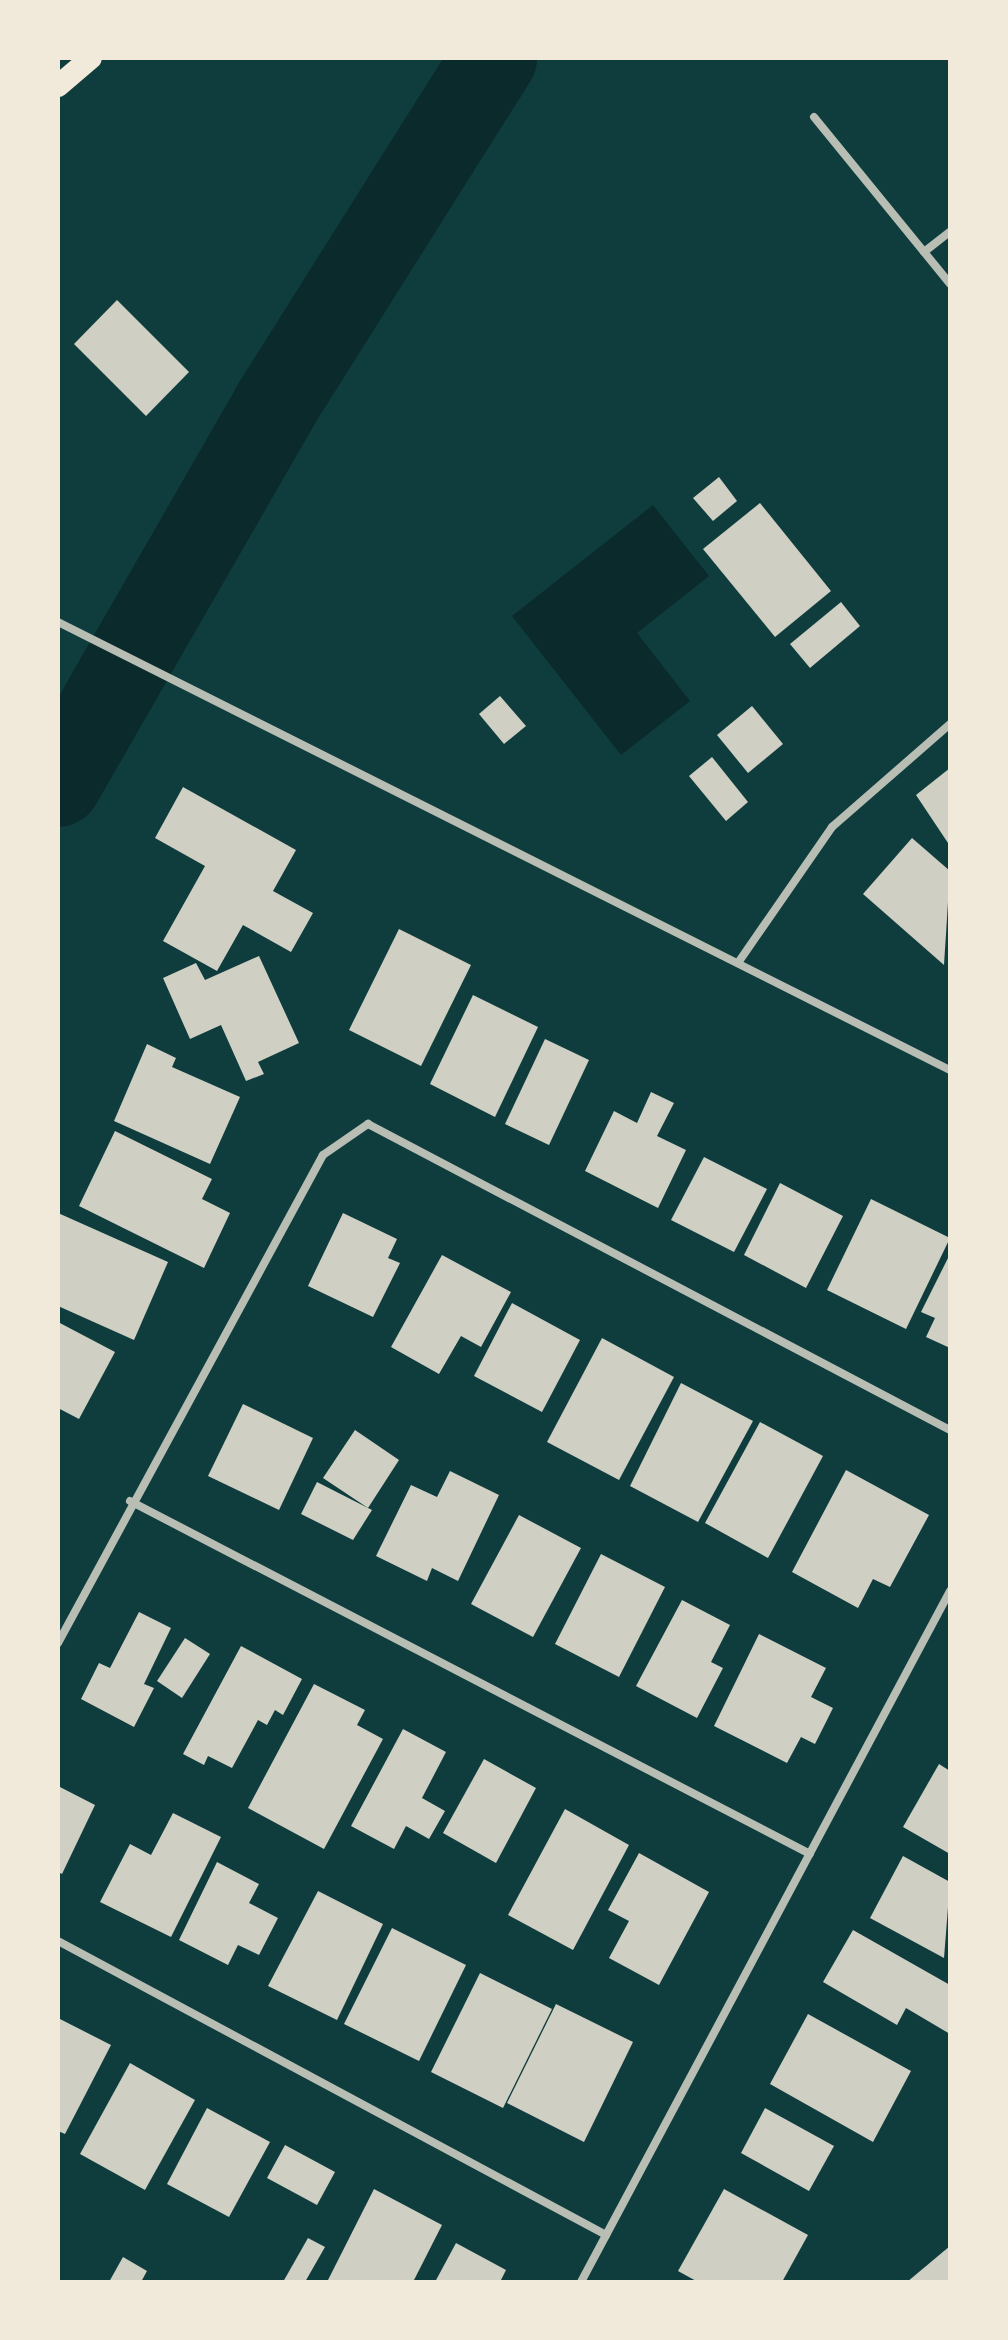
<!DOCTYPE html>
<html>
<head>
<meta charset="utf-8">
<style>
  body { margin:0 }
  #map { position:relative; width:1008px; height:2340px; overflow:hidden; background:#0f3d3e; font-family:"DejaVu Sans",sans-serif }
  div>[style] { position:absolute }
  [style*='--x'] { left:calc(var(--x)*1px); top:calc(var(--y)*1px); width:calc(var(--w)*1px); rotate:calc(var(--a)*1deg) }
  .water>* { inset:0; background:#0a2a2b }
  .river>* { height:86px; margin:-43px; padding:0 43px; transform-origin:43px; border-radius:43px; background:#0a2a2b }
  .building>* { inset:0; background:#cfcfc3 }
  .minor>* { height:8px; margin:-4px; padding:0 4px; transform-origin:4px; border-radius:4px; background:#b8beb3 }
  .trunk>* { height:22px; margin:-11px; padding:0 11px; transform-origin:11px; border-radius:11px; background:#f1e9da }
  span { translate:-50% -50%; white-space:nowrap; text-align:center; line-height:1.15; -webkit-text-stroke:6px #f1e9da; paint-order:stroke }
  .frame { position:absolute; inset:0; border:60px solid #f1e9da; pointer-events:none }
</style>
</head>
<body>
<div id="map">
  <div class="water">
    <i style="clip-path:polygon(653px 505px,709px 576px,637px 633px,690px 701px,621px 755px,512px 616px)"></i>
  </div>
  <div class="river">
    <i style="--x:58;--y:784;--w:436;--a:-60.1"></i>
    <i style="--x:275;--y:406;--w:411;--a:-57.8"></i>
  </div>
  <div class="building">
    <i style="clip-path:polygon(117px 300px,189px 372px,146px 416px,74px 344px)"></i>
    <i style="clip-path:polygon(719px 477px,737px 501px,713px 521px,693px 498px)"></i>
    <i style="clip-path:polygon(760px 503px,831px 591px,775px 637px,703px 549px)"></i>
    <i style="clip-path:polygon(841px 602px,860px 626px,810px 668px,790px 644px)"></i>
    <i style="clip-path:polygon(500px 696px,526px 726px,504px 744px,479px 714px)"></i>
    <i style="clip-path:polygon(752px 706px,783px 744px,748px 773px,717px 735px)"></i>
    <i style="clip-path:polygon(712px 757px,748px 802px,726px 821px,689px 776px)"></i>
    <i style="clip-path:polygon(950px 768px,950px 846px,916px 795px)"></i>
    <i style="clip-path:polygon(183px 787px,296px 850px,273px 891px,313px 913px,291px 952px,243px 925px,217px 971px,163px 941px,205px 866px,155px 838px)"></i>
    <i style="clip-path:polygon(912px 838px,950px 871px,944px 965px,863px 894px)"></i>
    <i style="clip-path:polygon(399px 929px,471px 965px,421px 1066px,349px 1030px)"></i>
    <i style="clip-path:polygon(259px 956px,299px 1043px,258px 1062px,264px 1074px,246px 1081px,221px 1025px,190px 1039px,163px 978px,196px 963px,205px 980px)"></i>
    <i style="clip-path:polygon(473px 995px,538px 1027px,495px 1117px,430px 1084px)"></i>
    <i style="clip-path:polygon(545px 1039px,589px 1060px,549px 1145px,505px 1124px)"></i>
    <i style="clip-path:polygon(147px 1044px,176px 1058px,172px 1067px,240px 1097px,210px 1164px,114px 1121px)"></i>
    <i style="clip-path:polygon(651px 1092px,674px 1103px,657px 1136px,686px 1150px,658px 1208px,585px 1171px,614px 1111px,637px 1123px)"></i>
    <i style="clip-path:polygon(115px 1131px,212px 1179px,202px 1199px,230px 1213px,204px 1268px,79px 1206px)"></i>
    <i style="clip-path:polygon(704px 1157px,767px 1189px,734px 1252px,671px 1220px)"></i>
    <i style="clip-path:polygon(780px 1183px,843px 1216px,806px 1288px,744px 1255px)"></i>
    <i style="clip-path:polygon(871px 1199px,950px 1238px,906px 1329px,827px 1290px)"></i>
    <i style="clip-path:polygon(58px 1213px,168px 1262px,134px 1340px,58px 1306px)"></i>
    <i style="clip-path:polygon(343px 1213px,397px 1239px,388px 1258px,400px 1263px,373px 1317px,308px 1286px)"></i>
    <i style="clip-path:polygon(950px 1254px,950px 1348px,926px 1337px,935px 1318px,921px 1312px)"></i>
    <i style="clip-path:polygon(442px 1255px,511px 1292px,481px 1347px,461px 1336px,439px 1374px,391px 1347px)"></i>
    <i style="clip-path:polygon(512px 1303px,580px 1340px,542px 1412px,474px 1376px)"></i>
    <i style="clip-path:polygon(58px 1322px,115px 1352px,79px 1419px,58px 1408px)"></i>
    <i style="clip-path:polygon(602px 1338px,674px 1377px,619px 1480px,547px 1442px)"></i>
    <i style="clip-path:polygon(681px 1383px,753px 1421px,698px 1522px,630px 1486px)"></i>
    <i style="clip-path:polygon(243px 1404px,313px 1438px,279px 1510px,208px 1476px)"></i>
    <i style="clip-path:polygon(760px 1422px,823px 1456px,768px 1558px,705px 1523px)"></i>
    <i style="clip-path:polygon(355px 1430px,399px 1460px,368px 1508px,323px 1478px)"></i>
    <i style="clip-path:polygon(846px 1470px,929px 1515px,890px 1587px,873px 1579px,858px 1608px,792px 1572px)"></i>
    <i style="clip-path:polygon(450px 1471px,499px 1495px,458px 1581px,432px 1568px,427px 1581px,376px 1556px,411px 1485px,437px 1497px)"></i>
    <i style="clip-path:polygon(317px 1482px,372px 1510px,353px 1540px,301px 1514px)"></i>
    <i style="clip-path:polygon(519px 1515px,581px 1548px,533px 1637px,471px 1604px)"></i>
    <i style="clip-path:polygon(601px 1554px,665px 1587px,619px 1677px,555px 1644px)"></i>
    <i style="clip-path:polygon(682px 1600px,730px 1625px,711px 1662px,723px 1668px,697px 1718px,636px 1686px)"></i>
    <i style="clip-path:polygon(139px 1612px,171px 1628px,144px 1684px,154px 1688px,134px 1727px,81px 1699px,99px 1663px,110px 1668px)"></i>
    <i style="clip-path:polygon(759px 1634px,826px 1668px,811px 1697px,833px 1708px,815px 1744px,801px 1737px,787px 1763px,714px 1726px)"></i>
    <i style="clip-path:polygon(185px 1638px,210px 1654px,182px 1698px,157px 1681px)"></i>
    <i style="clip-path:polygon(241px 1646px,302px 1679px,283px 1715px,275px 1710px,267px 1725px,258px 1720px,232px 1768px,208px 1756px,204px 1765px,183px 1754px)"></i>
    <i style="clip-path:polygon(314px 1684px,365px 1710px,357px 1725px,383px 1739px,324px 1849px,248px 1808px)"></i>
    <i style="clip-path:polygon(403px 1729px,446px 1752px,422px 1798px,445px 1811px,429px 1839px,406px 1826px,394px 1849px,351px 1826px)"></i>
    <i style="clip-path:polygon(484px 1759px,536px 1788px,496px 1863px,443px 1833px)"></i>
    <i style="clip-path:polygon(939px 1764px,950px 1771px,950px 1854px,903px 1827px)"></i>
    <i style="clip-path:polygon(58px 1786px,95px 1805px,62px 1874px,58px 1872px)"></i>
    <i style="clip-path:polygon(565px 1809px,629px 1845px,573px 1950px,508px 1915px)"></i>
    <i style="clip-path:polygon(173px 1813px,221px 1837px,171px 1937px,100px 1902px,130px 1844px,151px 1855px)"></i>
    <i style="clip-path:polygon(639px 1853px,709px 1892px,659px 1985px,609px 1958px,629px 1921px,608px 1910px)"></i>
    <i style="clip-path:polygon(903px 1856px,950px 1882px,944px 1958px,870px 1918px)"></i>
    <i style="clip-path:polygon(217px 1862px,259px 1884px,249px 1903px,278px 1918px,259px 1955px,238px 1945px,228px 1965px,179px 1940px)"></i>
    <i style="clip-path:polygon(318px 1891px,383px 1924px,337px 2020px,268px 1986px)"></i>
    <i style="clip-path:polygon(392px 1928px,466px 1965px,419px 2061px,344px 2024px)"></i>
    <i style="clip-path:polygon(853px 1930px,950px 1985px,950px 2034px,906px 2008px,897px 2025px,823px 1982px)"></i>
    <i style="clip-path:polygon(480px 1973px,552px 2009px,503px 2108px,431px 2072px)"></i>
    <i style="clip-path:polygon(556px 2004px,633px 2042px,584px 2142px,507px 2103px)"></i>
    <i style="clip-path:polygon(808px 2014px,911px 2071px,873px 2142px,770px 2084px)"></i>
    <i style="clip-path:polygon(58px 2018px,111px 2045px,65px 2134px,58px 2131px)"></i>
    <i style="clip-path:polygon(130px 2063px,195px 2100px,145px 2190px,80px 2154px)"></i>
    <i style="clip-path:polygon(207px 2108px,270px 2142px,229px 2217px,167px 2184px)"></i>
    <i style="clip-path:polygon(765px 2108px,834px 2146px,809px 2191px,741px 2153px)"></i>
    <i style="clip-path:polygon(285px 2145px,335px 2172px,317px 2205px,267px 2178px)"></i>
    <i style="clip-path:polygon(374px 2189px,442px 2225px,413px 2282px,327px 2282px)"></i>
    <i style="clip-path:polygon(724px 2189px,808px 2235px,782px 2282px,698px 2282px,678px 2271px)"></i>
    <i style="clip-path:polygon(308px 2238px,325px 2247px,305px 2282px,283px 2282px)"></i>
    <i style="clip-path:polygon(456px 2243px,506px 2270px,500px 2282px,435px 2282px)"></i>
    <i style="clip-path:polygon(950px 2246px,950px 2282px,907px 2282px)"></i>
    <i style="clip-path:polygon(123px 2257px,147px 2271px,141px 2282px,109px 2282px)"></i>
  </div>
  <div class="minor">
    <i style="--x:814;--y:117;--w:215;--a:50.8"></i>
    <i style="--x:924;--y:252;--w:33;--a:-38"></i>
    <i style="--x:58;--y:622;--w:998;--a:26.67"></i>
    <i style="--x:740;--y:960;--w:162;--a:-55.3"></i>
    <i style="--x:832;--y:827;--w:157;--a:-41.1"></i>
    <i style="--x:130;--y:1501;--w:766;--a:27.43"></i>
    <i style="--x:58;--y:1643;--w:555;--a:-61.5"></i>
    <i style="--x:323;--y:1155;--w:55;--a:-34.6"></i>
    <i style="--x:368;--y:1124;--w:658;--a:27.73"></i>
    <i style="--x:58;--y:1941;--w:622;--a:28.21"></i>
    <i style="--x:581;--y:2282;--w:783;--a:-61.9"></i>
  </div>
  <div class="trunk">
    <i style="--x:58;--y:86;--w:43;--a:-40.3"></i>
  </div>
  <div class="frame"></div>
</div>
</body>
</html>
